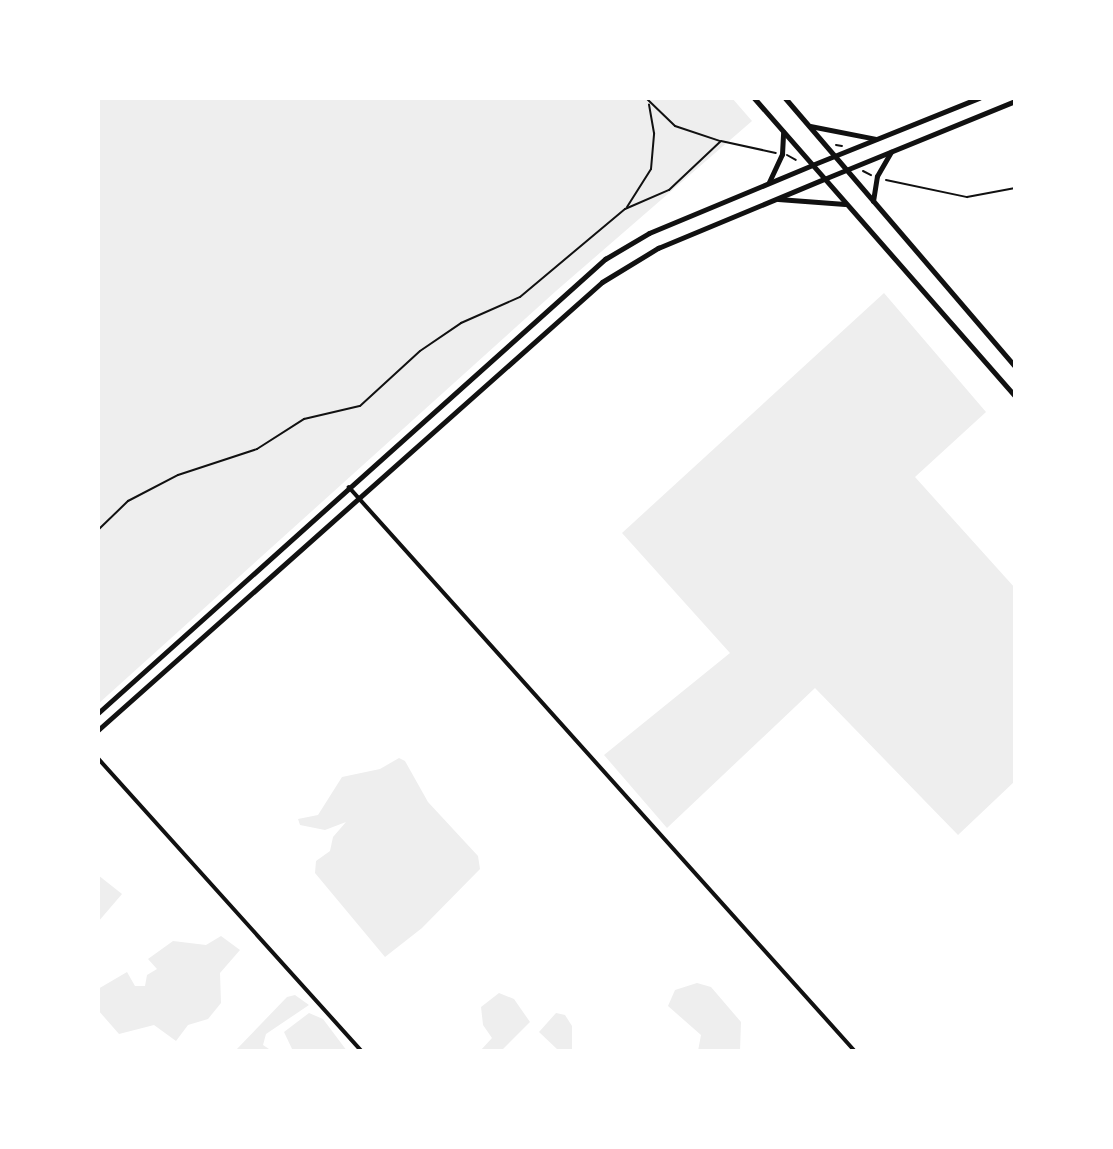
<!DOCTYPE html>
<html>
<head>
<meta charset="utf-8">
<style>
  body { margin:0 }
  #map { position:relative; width:1113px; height:1149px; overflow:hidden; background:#fff; font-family:"IBM Plex Sans",sans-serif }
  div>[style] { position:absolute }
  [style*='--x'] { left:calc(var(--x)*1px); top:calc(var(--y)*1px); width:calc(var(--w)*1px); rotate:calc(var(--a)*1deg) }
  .green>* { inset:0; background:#eee }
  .path>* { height:2px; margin:-1px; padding:0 1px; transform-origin:1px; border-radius:1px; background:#111 }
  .minor>* { height:3.5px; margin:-1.75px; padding:0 1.75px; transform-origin:1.75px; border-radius:1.75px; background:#111 }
  .secondary>* { height:5px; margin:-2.5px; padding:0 2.5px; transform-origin:2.5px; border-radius:2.5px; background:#111 }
  .primary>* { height:5px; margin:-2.5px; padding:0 2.5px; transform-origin:2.5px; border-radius:2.5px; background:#111 }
  .trunk>* { height:5px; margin:-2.5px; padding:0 2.5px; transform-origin:2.5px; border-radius:2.5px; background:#111 }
  span { translate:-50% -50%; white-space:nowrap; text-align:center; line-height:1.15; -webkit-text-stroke:5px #fff; paint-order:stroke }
  .frame { position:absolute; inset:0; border:100px solid #fff; pointer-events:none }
</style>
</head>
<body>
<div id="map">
  <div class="green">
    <i style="clip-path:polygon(98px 98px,732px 98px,752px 121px,556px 291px,98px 704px)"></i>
    <i style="clip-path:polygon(884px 293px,986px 412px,915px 477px,1015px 588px,1015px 781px,958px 835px,815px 688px,667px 828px,604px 755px,730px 653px,622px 533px)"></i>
    <i style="clip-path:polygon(399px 758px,405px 761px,428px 802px,478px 856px,480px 869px,422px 928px,385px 957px,315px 873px,316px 861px,330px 851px,333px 837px,346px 822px,325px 830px,300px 825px,298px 819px,318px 815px,342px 777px,380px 769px)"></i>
    <i style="clip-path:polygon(98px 875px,122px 894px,98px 922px)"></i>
    <i style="clip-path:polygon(221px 936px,240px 950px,220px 973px,221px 1003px,208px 1019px,188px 1025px,176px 1041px,154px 1025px,119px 1034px,98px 1010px,98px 989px,127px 972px,135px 986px,145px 986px,147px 975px,157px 969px,148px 959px,173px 941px,206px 945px)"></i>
    <i style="clip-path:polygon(697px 983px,711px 987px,741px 1022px,740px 1051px,698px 1051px,701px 1035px,668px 1006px,675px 990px)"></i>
    <i style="clip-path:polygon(499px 993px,514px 999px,530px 1022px,501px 1051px,480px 1051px,492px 1038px,483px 1025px,481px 1007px)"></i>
    <i style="clip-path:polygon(295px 995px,309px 1005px,266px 1034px,263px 1045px,272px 1051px,235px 1051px,287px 997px)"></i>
    <i style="clip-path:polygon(309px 1013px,323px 1019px,347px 1051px,293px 1051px,284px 1032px)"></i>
    <i style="clip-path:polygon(556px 1013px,565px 1015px,572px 1026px,572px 1051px,558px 1050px,539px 1032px)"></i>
  </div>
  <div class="path">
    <i style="--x:646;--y:98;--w:40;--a:44"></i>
    <i style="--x:675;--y:126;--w:47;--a:18.4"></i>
    <i style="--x:836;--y:145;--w:6;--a:9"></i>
    <i style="--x:787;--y:155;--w:10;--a:29"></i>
    <i style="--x:863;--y:171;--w:9;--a:27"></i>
    <i style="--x:886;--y:180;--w:83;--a:11.9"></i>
    <i style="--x:967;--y:197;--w:49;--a:-10.6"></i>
    <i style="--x:627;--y:207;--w:45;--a:-57.7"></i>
    <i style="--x:651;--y:169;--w:36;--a:-85"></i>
    <i style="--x:654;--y:133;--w:29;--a:-100"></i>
    <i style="--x:98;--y:530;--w:42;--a:-44"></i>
    <i style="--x:128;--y:501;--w:56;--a:-27.5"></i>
    <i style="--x:178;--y:475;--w:83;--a:-18.2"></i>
    <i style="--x:257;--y:449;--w:56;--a:-32.6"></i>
    <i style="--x:304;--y:419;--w:57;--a:-13.1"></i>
    <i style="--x:360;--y:406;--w:81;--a:-42.5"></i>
    <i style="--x:420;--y:351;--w:50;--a:-34.3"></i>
    <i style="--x:461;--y:323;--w:64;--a:-23.8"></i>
    <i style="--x:520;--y:297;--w:137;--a:-40"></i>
    <i style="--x:625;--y:209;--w:48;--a:-23.4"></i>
    <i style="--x:669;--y:190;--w:71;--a:-43.3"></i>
    <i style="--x:721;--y:141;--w:56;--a:12.3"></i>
  </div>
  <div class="minor">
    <i style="--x:349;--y:487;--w:758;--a:48.1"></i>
    <i style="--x:98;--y:758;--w:394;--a:48"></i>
  </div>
  <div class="secondary">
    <i style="--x:98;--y:713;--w:681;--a:-41.84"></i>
    <i style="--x:605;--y:259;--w:51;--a:-30.6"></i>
    <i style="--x:649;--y:233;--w:177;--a:-22.6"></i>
    <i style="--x:98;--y:730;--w:674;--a:-41.63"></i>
    <i style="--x:602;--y:282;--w:66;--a:-31.3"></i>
    <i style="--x:658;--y:248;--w:180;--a:-22.6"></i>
  </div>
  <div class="primary">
    <i style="--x:812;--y:165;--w:180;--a:-21.9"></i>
    <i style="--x:824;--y:179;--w:206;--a:-22.2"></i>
  </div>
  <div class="trunk">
    <i style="--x:754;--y:98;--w:396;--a:48.8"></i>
    <i style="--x:785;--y:98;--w:353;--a:49.4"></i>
    <i style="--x:810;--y:126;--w:67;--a:11.1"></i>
    <i style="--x:769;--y:182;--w:31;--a:-65"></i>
    <i style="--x:782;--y:154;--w:22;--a:-87"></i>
    <i style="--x:778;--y:199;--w:67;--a:4.3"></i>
    <i style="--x:873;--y:201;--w:25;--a:-81"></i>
    <i style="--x:877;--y:176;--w:28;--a:-60"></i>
  </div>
  <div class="frame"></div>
</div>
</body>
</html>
